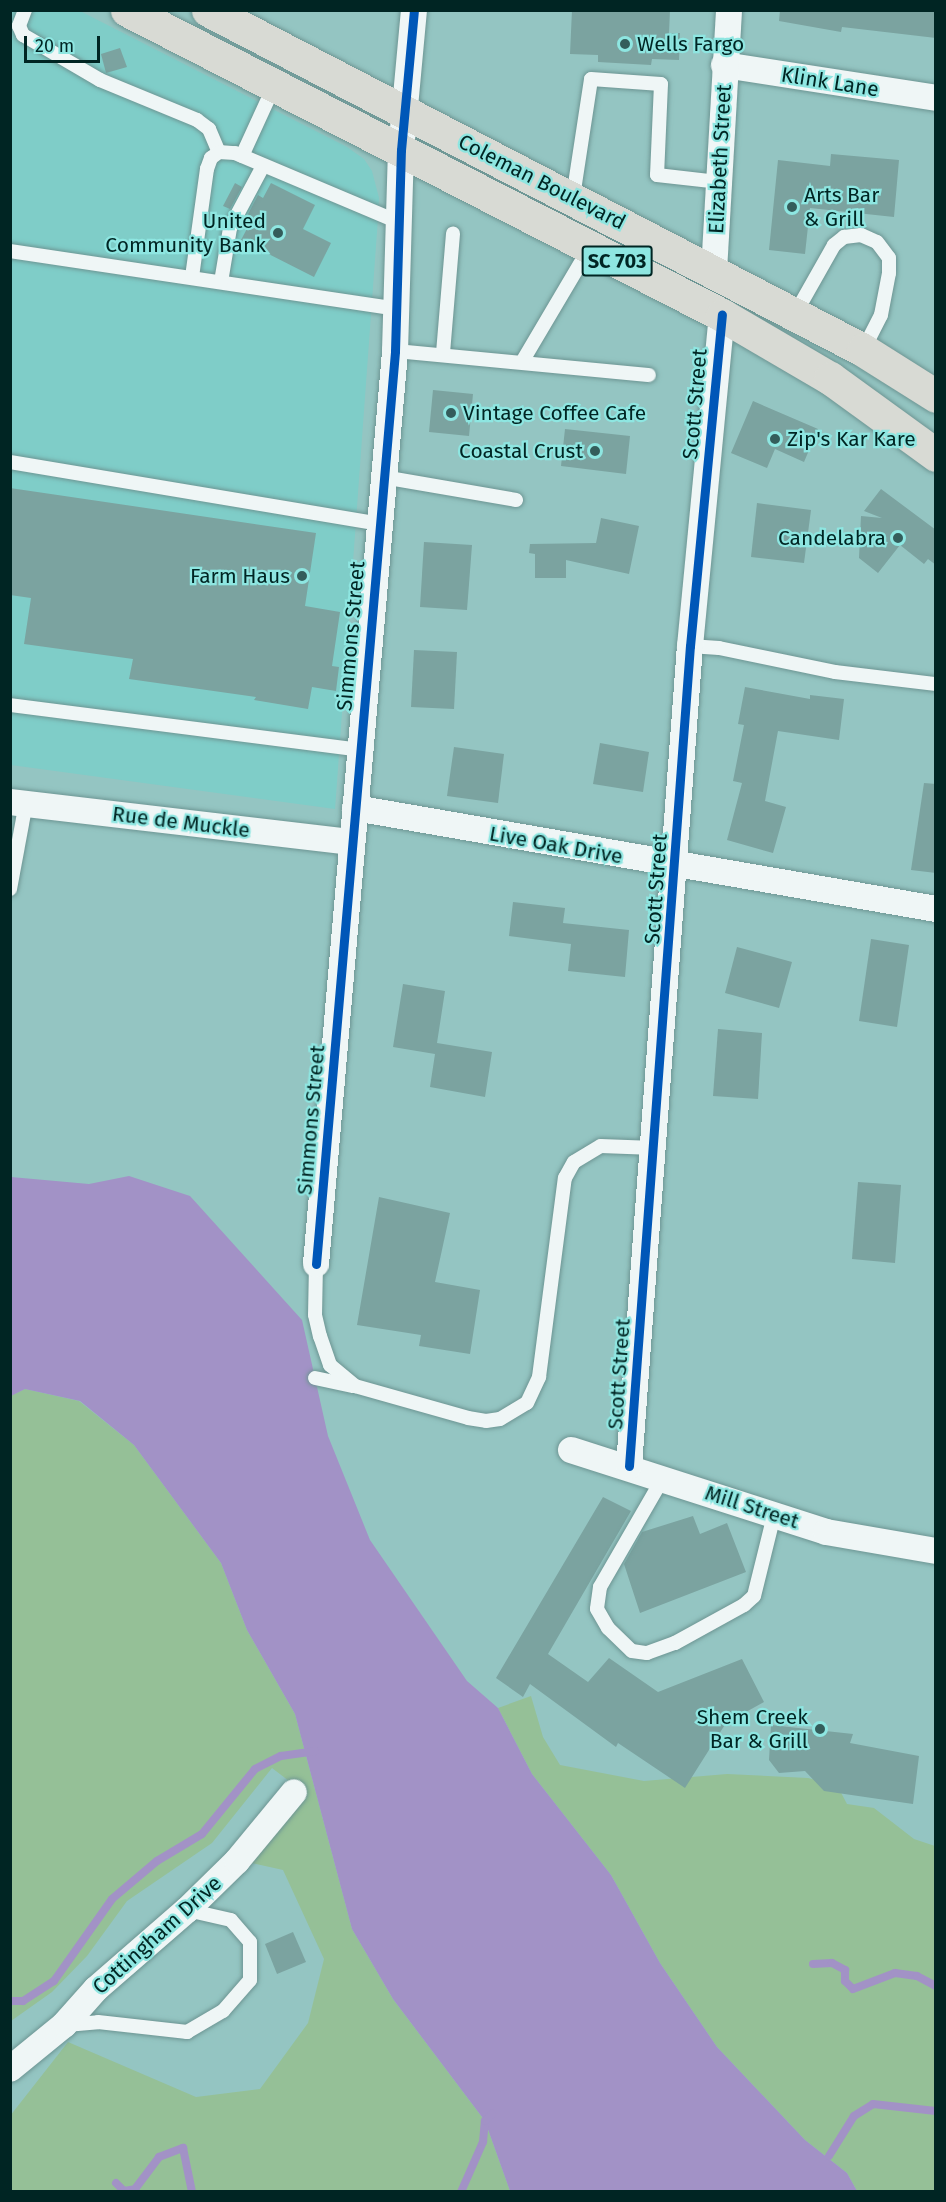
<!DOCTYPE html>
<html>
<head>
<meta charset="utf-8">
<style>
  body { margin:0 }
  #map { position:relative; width:946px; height:2202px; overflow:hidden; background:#94c5c2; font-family:"Fira Sans",sans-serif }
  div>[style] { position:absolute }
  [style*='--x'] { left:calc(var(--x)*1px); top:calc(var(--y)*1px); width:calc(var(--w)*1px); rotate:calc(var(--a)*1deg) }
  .built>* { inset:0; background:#7fcdc8 }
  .green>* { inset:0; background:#95c097 }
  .water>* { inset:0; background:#a292c6 }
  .stream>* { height:8px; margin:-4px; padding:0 4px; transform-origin:4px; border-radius:4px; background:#a292c6 }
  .building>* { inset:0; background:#7ba3a0 }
  .roads { filter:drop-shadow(0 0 2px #6d9593) drop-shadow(0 0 2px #6d9593) }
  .service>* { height:14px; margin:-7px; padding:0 7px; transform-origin:7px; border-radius:7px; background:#eff6f6 }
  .minor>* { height:26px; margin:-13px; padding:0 13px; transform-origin:13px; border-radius:13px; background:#eff6f6 }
  .primary>* { height:33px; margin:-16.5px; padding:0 16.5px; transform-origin:16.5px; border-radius:16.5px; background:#d8dad4 }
  .cycleway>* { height:9px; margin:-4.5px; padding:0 4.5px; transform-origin:4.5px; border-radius:4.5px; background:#0057b8 }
  .dots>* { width:16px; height:16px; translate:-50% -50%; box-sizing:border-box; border:3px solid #8ee6e1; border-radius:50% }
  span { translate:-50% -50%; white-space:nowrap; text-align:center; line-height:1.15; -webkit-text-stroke:4.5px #8ee6e1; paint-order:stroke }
  .shield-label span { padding:2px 4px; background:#8ee6e1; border:2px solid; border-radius:4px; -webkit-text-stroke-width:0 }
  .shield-label { font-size:20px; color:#002523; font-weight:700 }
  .poi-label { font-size:21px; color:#002523 }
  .left { translate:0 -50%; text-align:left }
  .right { translate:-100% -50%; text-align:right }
  .street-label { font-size:21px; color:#002523 }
  .frame { position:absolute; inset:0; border:12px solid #002523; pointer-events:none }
  .scale { position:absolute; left:24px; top:36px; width:76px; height:27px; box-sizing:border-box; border:3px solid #002523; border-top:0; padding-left:8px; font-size:18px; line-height:21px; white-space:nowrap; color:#002523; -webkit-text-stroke:4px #8ee6e1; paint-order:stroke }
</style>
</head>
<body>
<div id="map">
  <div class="built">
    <i style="clip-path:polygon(11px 11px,80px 11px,347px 147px,364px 159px,372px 171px,379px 198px,377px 232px,335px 809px,11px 765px)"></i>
  </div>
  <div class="green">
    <i style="clip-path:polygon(25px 1389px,79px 1401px,134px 1445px,221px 1563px,247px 1630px,295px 1714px,352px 1929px,393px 1999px,485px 2121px,510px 2191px,11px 2191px,10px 2116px,68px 2042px,196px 2097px,260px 2089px,308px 2023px,324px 1959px,283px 1870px,252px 1863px,306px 1794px,272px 1768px,212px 1843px,127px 1901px,87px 1956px,52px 1992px,11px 2021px,10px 1396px)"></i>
    <i style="clip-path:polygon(531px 1696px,543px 1737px,560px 1765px,644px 1781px,727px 1774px,808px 1778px,837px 1785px,847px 1804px,874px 1808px,914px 1839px,935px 1846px,935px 2191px,857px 2191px,847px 2173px,805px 2140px,717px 2047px,660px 1963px,611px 1875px,532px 1774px,498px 1708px)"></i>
  </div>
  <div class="water">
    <i style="clip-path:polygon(129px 1176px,190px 1196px,302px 1320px,328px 1436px,370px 1540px,467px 1681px,498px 1708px,532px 1774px,611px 1875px,660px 1963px,717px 2047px,805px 2140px,847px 2173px,857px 2191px,510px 2191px,485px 2121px,393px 1999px,352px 1929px,295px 1714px,247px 1630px,221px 1563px,134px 1445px,80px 1401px,25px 1389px,11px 1396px,11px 1177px,89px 1184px)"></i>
  </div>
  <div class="stream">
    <i style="--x:813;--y:1964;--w:19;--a:-3"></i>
    <i style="--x:832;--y:1963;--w:15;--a:28"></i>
    <i style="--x:845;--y:1970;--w:11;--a:90"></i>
    <i style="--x:845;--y:1981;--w:11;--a:45"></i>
    <i style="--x:853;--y:1989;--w:45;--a:-20.9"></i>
    <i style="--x:895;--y:1973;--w:22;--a:8"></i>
    <i style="--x:917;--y:1976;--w:21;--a:28"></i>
    <i style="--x:10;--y:2001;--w:13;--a:0"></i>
    <i style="--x:23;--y:2001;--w:37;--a:-33"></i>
    <i style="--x:54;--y:1981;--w:100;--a:-54.7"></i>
    <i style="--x:112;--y:1899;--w:59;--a:-40.2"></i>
    <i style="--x:157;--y:1861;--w:52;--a:-31"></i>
    <i style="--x:202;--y:1834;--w:84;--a:-50.8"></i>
    <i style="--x:255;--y:1769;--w:29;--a:-27"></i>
    <i style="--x:281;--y:1756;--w:34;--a:-8"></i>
    <i style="--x:829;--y:2156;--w:47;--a:-58"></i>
    <i style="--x:854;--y:2116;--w:22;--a:-32"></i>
    <i style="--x:873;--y:2104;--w:63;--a:6.3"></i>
    <i style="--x:116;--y:2183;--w:11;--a:45"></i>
    <i style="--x:124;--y:2191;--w:11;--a:-10"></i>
    <i style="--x:135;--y:2189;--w:40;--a:-53"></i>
    <i style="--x:159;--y:2157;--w:26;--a:-21"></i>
    <i style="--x:183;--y:2148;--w:45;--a:78.4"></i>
    <i style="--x:461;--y:2192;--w:55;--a:-66.3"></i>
    <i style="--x:483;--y:2142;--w:21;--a:-85"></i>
    <i style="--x:485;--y:2121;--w:10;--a:-45"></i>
  </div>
  <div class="building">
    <i style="clip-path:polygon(572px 10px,670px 10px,669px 33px,680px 33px,679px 60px,652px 59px,651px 65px,598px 62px,598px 55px,570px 54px)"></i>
    <i style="clip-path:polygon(780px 10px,936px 10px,936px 38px,842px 27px,841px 32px,779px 21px)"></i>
    <i style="clip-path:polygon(120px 48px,127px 67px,106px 73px,101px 54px)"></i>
    <i style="clip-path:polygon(831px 154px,899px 160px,894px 217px,810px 208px,805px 254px,769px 250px,778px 160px,830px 166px)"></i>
    <i style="clip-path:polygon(235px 183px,242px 187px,230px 209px,223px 206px)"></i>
    <i style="clip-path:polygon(271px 183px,315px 205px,303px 229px,331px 243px,314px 277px,241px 240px,251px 221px,246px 218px,258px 195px,263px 198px)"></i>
    <i style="clip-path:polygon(433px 390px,473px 394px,469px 436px,429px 432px)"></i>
    <i style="clip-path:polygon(753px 401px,818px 429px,804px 462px,775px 449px,767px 468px,731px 453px)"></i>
    <i style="clip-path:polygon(565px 429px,630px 436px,626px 474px,561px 466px)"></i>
    <i style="clip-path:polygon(10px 488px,316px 533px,305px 606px,340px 612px,332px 666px,339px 667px,336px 691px,312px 687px,308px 709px,254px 700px,256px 697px,129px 679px,133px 659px,24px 644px,31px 598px,10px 595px)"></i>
    <i style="clip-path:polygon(881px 489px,936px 530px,936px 565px,928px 559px,924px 564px,900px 545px,878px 573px,859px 558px,861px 516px,882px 518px,864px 511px)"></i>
    <i style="clip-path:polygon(757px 503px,811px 510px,804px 563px,751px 557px)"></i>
    <i style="clip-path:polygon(601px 518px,639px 526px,629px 574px,566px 560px,566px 578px,535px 578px,535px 554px,529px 553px,530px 544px,596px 543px)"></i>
    <i style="clip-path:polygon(424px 542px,472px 545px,467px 610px,420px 607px)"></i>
    <i style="clip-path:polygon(414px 650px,457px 652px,454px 709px,411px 707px)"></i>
    <i style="clip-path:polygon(745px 687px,810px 699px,810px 695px,844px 699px,839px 740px,778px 731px,765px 801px,786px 807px,773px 853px,727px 840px,742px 783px,733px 781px,744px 725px,738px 724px)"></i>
    <i style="clip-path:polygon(600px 743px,649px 752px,643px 792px,593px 784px)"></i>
    <i style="clip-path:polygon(454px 747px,504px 754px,498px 803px,447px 796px)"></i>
    <i style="clip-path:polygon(924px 783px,936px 784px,936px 873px,911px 870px)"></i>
    <i style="clip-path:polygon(513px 902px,565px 908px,563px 923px,629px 930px,625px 977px,568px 971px,571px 944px,509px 936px)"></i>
    <i style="clip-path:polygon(871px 939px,909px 945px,897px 1027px,859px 1021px)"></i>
    <i style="clip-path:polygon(737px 947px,792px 962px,779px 1008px,725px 993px)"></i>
    <i style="clip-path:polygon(403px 984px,445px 991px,437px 1043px,492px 1052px,485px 1097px,430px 1087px,435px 1054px,393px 1047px)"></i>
    <i style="clip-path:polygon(718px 1029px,762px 1033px,758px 1099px,713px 1096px)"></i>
    <i style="clip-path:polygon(858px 1182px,901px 1185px,895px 1263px,852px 1259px)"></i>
    <i style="clip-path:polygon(379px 1197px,450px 1213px,435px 1282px,480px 1290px,470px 1354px,419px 1346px,421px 1335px,357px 1325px)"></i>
    <i style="clip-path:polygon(603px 1497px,631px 1511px,548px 1654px,588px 1682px,609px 1658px,658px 1692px,742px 1659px,764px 1702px,726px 1723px,685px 1788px,618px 1743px,616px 1747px,530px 1684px,523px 1697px,496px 1678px)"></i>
    <i style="clip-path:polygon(693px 1516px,700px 1534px,727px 1523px,746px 1572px,640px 1613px,624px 1564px,642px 1532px)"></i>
    <i style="clip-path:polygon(771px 1725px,853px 1734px,850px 1743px,919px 1756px,913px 1804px,824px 1791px,805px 1771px,779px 1773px,769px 1760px)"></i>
    <i style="clip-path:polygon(293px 1932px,306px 1962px,277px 1974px,265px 1944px)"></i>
  </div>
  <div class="roads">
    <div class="service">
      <i style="--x:25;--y:10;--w:17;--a:111"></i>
      <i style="--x:19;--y:26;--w:10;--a:66"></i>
      <i style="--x:23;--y:35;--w:89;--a:30.3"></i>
      <i style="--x:100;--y:80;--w:105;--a:22.4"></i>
      <i style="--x:197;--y:120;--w:15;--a:37"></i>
      <i style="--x:209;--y:129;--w:25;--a:67"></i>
      <i style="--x:242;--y:156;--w:77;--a:-65.4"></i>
      <i style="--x:573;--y:197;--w:119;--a:-81.3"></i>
      <i style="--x:591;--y:79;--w:70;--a:4.1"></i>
      <i style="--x:661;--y:84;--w:91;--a:92.5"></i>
      <i style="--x:657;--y:175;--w:61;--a:6.5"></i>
      <i style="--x:10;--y:251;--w:392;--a:8.5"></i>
      <i style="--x:192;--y:277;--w:109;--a:-82.1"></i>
      <i style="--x:207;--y:169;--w:12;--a:-70"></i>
      <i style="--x:211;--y:158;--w:10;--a:-37"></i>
      <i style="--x:219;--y:152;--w:16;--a:4"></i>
      <i style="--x:235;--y:153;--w:180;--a:22.9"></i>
      <i style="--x:221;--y:282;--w:55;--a:-80.5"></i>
      <i style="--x:230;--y:228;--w:70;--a:-62"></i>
      <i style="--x:795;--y:314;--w:79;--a:-60.5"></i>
      <i style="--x:834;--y:245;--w:13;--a:-39"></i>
      <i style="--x:844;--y:237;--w:17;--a:-7"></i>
      <i style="--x:861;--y:235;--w:17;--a:24"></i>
      <i style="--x:877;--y:242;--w:20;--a:53"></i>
      <i style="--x:889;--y:258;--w:15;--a:90"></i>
      <i style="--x:889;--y:273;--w:43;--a:100.8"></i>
      <i style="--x:881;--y:315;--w:39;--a:117"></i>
      <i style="--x:395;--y:351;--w:255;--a:5.4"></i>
      <i style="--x:443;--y:353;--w:120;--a:-85.2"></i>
      <i style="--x:522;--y:362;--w:134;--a:-59.4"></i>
      <i style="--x:10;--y:462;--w:374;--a:9.5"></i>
      <i style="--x:383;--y:477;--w:135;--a:9.8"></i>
      <i style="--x:690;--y:646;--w:29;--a:4"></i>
      <i style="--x:719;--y:648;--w:118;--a:11.7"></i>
      <i style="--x:835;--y:672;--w:102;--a:6.8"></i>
      <i style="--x:10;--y:705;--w:352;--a:7.3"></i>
      <i style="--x:10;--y:889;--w:87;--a:-79.5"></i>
      <i style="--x:316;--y:1264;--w:51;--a:91.1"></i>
      <i style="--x:315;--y:1315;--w:22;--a:77"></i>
      <i style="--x:320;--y:1336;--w:31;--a:71"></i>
      <i style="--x:330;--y:1365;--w:33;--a:40"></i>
      <i style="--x:355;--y:1386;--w:117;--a:15.8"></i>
      <i style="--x:468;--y:1418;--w:18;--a:9"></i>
      <i style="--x:486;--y:1421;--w:14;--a:-8"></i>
      <i style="--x:500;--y:1419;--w:31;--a:-31"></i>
      <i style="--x:527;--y:1403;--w:29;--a:-65"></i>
      <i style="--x:539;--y:1377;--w:201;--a:-82.6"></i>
      <i style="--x:565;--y:1178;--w:18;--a:-61"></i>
      <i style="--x:574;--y:1162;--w:31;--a:-31"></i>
      <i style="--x:601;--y:1146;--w:53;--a:2.2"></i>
      <i style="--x:315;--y:1378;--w:38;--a:12"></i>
      <i style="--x:663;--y:1478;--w:126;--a:120"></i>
      <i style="--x:600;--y:1587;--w:22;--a:98"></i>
      <i style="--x:597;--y:1609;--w:22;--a:60"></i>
      <i style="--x:608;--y:1628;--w:33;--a:44"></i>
      <i style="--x:632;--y:1651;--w:15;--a:8"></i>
      <i style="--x:647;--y:1653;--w:30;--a:-20"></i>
      <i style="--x:675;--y:1643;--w:79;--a:-28.8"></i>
      <i style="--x:744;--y:1605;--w:13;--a:-42"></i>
      <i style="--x:754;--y:1596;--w:83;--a:-76.1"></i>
      <i style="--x:66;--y:2025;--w:32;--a:-5"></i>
      <i style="--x:98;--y:2022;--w:90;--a:6.4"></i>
      <i style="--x:187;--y:2032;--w:42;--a:-30.3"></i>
      <i style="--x:223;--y:2011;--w:41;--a:-48.9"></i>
      <i style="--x:250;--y:1980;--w:38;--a:-90"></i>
      <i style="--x:250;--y:1942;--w:29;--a:-131"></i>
      <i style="--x:231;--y:1920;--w:45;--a:-167.2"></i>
    </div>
    <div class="minor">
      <i style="--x:724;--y:65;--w:215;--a:8.8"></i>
      <i style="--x:714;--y:271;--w:261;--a:-86.7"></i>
      <i style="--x:10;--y:802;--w:344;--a:6.7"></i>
      <i style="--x:355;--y:808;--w:590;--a:9.86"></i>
      <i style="--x:316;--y:1264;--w:916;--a:-85.05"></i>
      <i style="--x:395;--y:351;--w:201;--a:-88.3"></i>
      <i style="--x:401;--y:150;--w:141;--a:-84.7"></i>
      <i style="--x:571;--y:1450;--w:268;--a:17.8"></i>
      <i style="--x:826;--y:1532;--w:112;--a:9.8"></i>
      <i style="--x:629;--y:1466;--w:822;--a:-85.75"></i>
      <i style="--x:690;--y:646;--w:333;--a:-84.5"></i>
      <i style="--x:10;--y:2069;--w:70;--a:-39.2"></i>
      <i style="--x:64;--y:2025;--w:48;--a:-48.4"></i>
      <i style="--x:96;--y:1989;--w:121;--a:-41"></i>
      <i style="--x:187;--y:1910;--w:70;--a:-44.4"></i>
      <i style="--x:237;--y:1861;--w:89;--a:-50.4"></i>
    </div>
    <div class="primary">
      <i style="--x:127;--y:10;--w:669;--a:27.14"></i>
      <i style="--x:722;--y:315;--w:125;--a:30.3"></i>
      <i style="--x:830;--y:378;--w:131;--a:36"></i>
      <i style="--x:208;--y:10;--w:738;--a:27.43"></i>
      <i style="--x:863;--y:350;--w:86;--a:32.2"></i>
    </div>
  </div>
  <div class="cycleway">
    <i style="--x:316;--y:1264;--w:916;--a:-85.05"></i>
    <i style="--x:395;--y:351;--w:201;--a:-88.3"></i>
    <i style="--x:401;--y:150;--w:141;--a:-84.7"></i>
    <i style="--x:629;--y:1466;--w:822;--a:-85.75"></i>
    <i style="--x:690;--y:646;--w:333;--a:-84.5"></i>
  </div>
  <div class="dots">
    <i style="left:625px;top:44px;background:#345d5b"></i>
    <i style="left:792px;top:207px;background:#345d5b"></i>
    <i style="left:278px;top:233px;background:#345d5b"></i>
    <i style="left:451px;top:413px;background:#345d5b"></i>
    <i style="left:775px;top:439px;background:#345d5b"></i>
    <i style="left:595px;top:451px;background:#345d5b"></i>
    <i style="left:898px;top:538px;background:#345d5b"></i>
    <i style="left:302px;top:576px;background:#345d5b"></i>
    <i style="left:820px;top:1729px;background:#345d5b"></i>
  </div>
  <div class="shield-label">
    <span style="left:617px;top:261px">SC 703</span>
  </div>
  <div class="poi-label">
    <span class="left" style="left:637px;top:44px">Wells Fargo</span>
    <span class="left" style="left:804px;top:207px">Arts Bar<br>&amp; Grill</span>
    <span class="right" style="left:266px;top:233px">United<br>Community Bank</span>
    <span class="left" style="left:463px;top:413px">Vintage Coffee Cafe</span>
    <span class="left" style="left:787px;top:439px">Zip's Kar Kare</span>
    <span class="right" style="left:583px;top:451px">Coastal Crust</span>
    <span class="right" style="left:886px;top:538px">Candelabra</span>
    <span class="right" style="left:290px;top:576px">Farm Haus</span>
    <span class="right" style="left:808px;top:1729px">Shem Creek<br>Bar &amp; Grill</span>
  </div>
  <div class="street-label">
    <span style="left:830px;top:82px;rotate:9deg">Klink Lane</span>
    <span style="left:720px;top:159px;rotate:-87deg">Elizabeth Street</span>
    <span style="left:542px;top:182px;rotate:27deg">Coleman Boulevard</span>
    <span style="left:695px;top:404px;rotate:-85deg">Scott Street</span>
    <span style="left:351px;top:636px;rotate:-85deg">Simmons Street</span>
    <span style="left:181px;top:822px;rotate:7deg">Rue de Muckle</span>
    <span style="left:556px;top:845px;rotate:10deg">Live Oak Drive</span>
    <span style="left:656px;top:889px;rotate:-86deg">Scott Street</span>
    <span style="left:311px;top:1120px;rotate:-85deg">Simmons Street</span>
    <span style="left:619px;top:1374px;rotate:-86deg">Scott Street</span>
    <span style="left:752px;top:1507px;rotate:18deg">Mill Street</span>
    <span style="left:157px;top:1935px;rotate:-42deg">Cottingham Drive</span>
  </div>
  <div class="frame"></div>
  <div class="scale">20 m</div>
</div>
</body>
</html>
